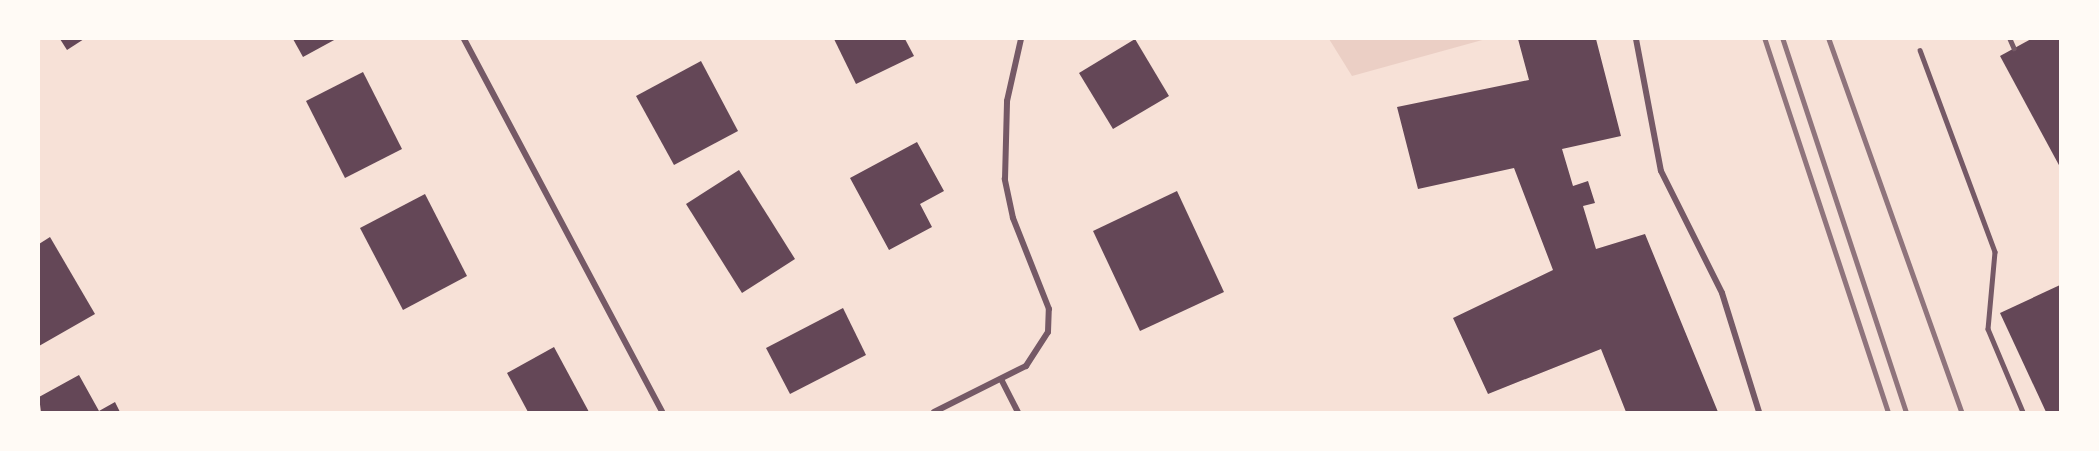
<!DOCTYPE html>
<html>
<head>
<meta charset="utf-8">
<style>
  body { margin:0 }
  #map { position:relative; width:2099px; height:451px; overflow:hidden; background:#f7e1d7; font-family:Arial,sans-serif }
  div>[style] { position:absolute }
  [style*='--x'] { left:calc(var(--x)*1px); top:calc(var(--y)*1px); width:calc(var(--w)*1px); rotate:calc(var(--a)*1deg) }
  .green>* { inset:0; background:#ebcfc5 }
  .building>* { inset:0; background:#644757 }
  .service>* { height:4.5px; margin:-2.25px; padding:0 2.25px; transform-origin:2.25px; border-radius:2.25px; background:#755966 }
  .minor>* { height:6px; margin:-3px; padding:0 3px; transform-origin:3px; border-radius:3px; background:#755966 }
  .rail>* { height:4.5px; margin:-2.25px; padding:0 2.25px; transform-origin:2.25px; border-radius:2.25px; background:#8f747c }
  span { translate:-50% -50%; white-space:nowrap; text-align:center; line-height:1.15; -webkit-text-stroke:5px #fffaf5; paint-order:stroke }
  .frame { position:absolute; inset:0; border:40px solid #fffaf5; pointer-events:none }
</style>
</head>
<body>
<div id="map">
  <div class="green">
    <i style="clip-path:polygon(1329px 39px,1486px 39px,1352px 76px)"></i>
  </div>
  <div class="building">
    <i style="clip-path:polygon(60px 39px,84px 39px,67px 50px)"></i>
    <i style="clip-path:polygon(293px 39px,336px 39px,303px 57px)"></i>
    <i style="clip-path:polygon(834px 39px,905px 39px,914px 56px,856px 84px)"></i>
    <i style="clip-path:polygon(1135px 39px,1169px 96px,1113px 129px,1079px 73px)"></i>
    <i style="clip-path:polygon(1518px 39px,1596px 39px,1621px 136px,1562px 149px,1573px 186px,1588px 181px,1595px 203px,1583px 206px,1596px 249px,1645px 234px,1718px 412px,1626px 412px,1601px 349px,1488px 394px,1453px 318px,1553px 270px,1514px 168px,1418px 189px,1397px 107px,1529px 80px)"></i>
    <i style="clip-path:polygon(2031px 39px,2060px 39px,2060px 167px,2000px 56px)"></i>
    <i style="clip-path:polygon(701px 61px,738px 131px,674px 165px,636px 96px)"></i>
    <i style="clip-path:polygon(363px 72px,402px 149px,345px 178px,306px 101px)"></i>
    <i style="clip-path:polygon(917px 142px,944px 191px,920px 204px,932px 227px,889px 250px,850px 178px)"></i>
    <i style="clip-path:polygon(739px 170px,795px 259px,742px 293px,686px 204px)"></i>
    <i style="clip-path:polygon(1177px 191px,1224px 292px,1140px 331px,1093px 231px)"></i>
    <i style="clip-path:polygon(425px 194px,467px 276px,403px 310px,360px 228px)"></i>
    <i style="clip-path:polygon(50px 237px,95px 314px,39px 346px,39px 244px)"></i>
    <i style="clip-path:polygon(2060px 285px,2060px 412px,2046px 412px,2000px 313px)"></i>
    <i style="clip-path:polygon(843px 308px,866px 355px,790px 394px,766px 348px)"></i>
    <i style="clip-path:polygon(554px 347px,589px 412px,528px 412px,507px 373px)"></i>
    <i style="clip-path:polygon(79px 375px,99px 411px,115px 402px,120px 412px,41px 412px,39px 397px)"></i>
  </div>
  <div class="service">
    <i style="--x:2010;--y:39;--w:10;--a:66"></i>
    <i style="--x:1920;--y:50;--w:215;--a:69.6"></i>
    <i style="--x:1995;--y:252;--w:77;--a:95.2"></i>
    <i style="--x:1988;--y:329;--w:90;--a:67.1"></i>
  </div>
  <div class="minor">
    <i style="--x:464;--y:39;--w:422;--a:62"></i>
    <i style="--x:1636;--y:39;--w:134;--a:79.3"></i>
    <i style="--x:1661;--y:171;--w:136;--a:63.4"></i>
    <i style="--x:1722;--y:293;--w:125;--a:72.7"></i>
    <i style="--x:1001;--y:379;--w:37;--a:63"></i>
    <i style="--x:934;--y:412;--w:103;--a:-26.6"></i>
    <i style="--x:1026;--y:366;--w:40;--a:-57.1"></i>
    <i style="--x:1048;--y:332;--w:23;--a:-88"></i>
    <i style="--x:1049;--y:309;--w:98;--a:-111.6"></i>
    <i style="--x:1013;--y:218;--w:40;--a:-102"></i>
    <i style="--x:1005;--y:179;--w:78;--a:-88.5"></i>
    <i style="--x:1007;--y:101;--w:64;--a:-77.3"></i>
  </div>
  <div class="rail">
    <i style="--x:1765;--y:39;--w:393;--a:71.7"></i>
    <i style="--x:1783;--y:39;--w:393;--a:71.7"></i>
    <i style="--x:1829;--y:39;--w:396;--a:70.4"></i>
  </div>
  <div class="frame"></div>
</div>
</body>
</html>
